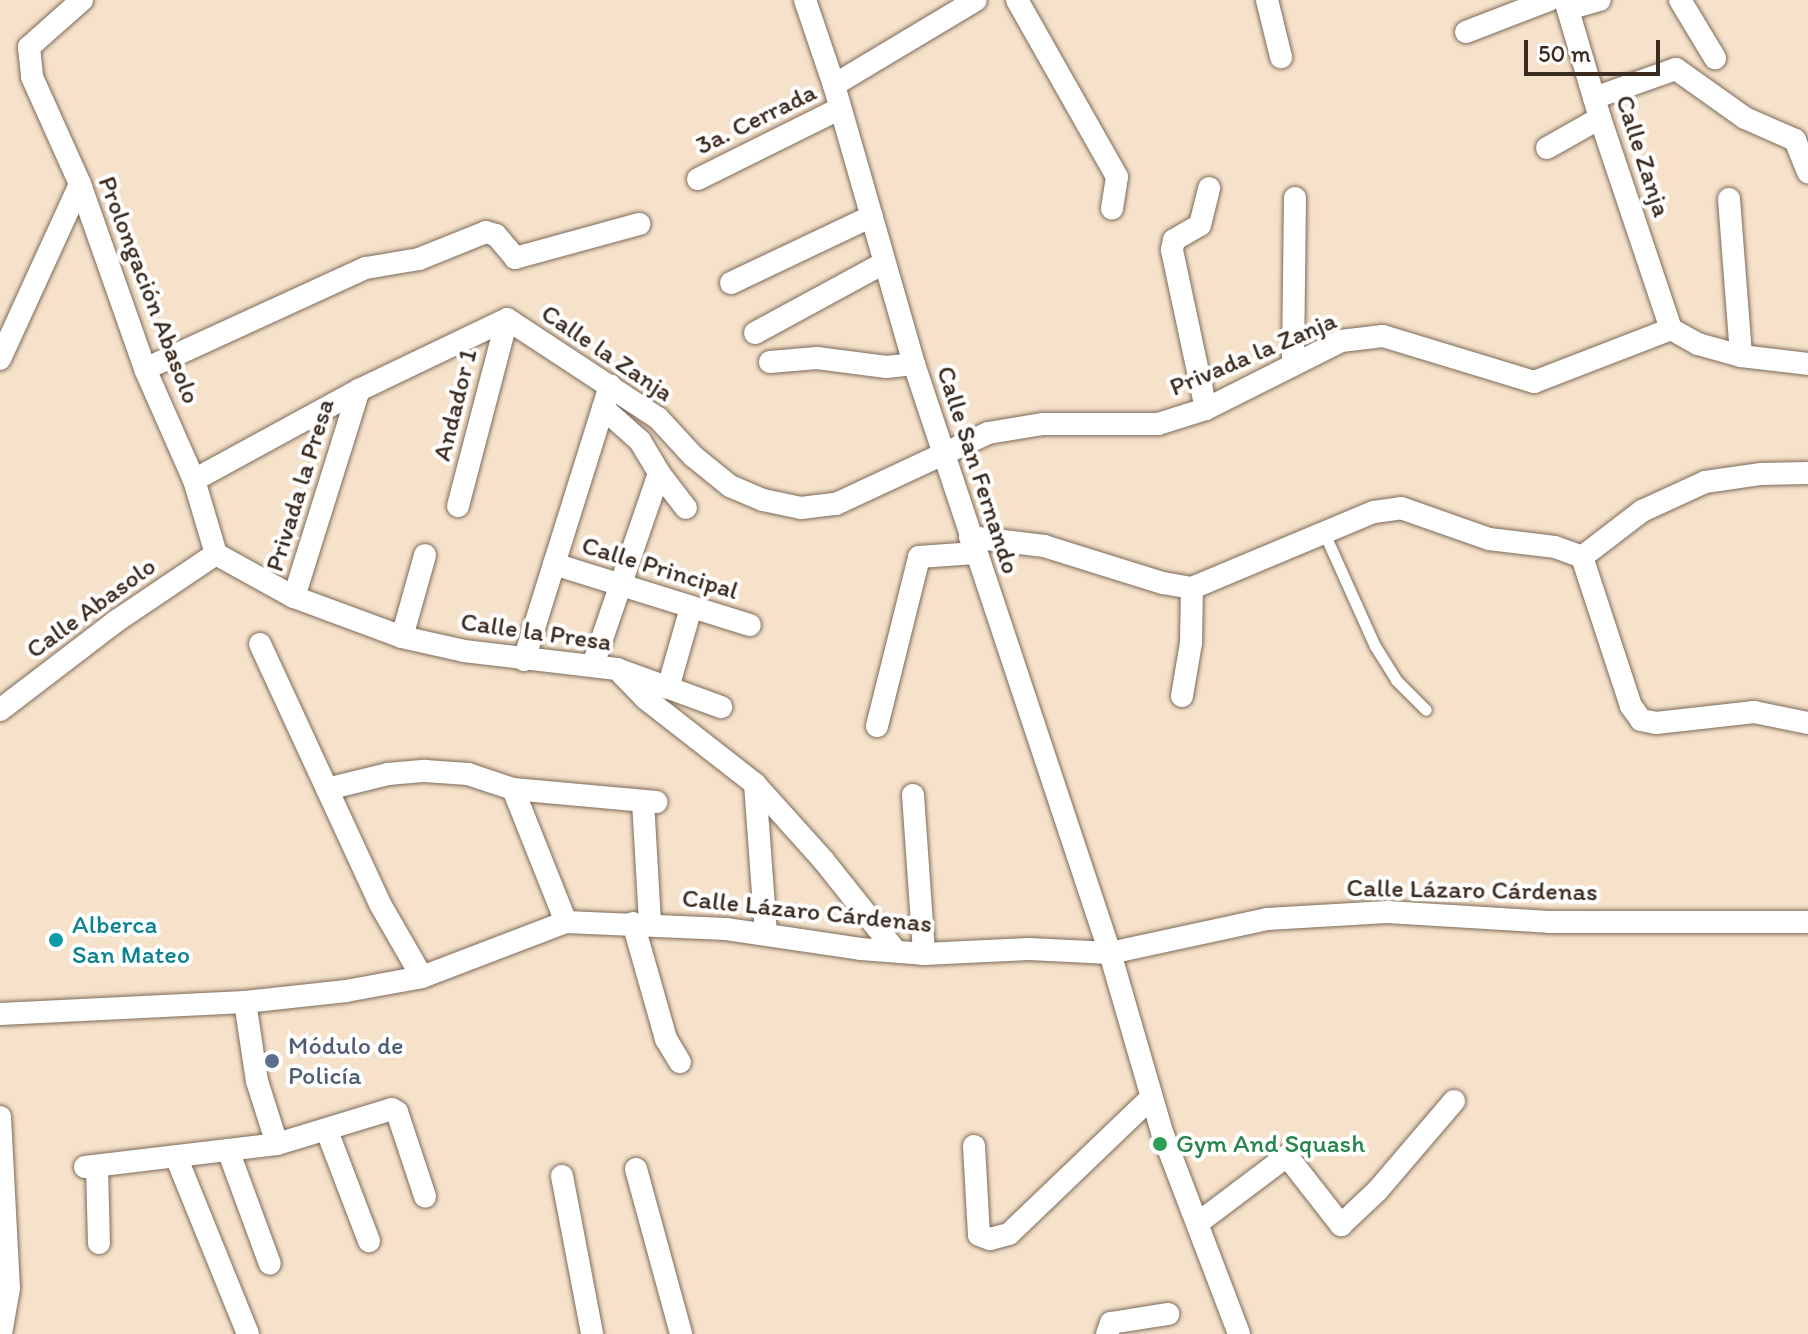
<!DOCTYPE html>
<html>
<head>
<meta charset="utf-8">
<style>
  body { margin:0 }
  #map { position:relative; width:1808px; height:1334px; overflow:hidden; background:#f6e2ca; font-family:Itim,sans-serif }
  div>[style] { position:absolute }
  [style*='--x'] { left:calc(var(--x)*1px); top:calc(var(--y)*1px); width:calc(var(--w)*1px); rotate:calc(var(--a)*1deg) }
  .roads { filter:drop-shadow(0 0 2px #7c6a5a) drop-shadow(0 0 2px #7c6a5a) }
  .service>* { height:11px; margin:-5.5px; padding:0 5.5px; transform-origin:5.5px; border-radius:5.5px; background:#fff }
  .minor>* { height:22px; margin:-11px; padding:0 11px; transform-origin:11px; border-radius:11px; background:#fff }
  .dots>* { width:22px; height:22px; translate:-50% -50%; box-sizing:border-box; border:4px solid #fff; border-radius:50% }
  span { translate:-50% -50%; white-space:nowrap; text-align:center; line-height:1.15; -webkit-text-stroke:8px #fff; paint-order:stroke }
  .street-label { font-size:26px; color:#3b2a1e }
  .culture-label { font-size:26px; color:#0d838f }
  .left { translate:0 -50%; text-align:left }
  .service-label { font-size:26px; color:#4e5e75 }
  .leisure-label { font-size:26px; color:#27864d }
  .scale { position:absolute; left:1524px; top:40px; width:136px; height:36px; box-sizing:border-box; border:4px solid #3b2a1e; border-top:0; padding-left:10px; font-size:24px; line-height:28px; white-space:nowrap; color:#3b2a1e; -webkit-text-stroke:6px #fff; paint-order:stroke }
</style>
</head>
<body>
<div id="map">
  <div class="roads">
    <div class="service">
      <i style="--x:1325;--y:535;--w:122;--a:65.8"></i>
      <i style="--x:1375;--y:646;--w:40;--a:58"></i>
      <i style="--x:1396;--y:680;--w:42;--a:45"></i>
    </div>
    <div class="minor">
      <i style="--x:82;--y:0;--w:71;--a:138.4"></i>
      <i style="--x:29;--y:47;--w:30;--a:84"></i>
      <i style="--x:32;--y:77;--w:117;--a:65.8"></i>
      <i style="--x:80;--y:184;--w:196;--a:70.6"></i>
      <i style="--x:145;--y:369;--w:121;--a:66.2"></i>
      <i style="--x:194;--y:480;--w:77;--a:73.4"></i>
      <i style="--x:805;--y:0;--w:90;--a:71.2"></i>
      <i style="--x:834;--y:85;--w:290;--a:74"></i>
      <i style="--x:914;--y:364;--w:621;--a:71.59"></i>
      <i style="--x:1110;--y:953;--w:186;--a:73.8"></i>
      <i style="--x:1162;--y:1132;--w:216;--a:69.1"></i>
      <i style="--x:1017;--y:0;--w:203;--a:60.5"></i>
      <i style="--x:1117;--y:177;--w:32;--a:99"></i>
      <i style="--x:1267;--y:0;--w:59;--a:76.2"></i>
      <i style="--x:1565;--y:0;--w:123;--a:73.5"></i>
      <i style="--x:1600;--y:118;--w:223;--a:71.4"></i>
      <i style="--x:1680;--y:0;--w:68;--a:58.9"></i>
      <i style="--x:1568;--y:9;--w:33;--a:-16"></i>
      <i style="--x:1466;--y:32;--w:89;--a:-21.1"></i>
      <i style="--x:834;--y:85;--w:165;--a:-30.9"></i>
      <i style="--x:1594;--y:98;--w:87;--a:-19.5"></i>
      <i style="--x:1676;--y:69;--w:85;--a:35.4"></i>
      <i style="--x:1745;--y:118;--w:55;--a:23.7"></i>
      <i style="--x:1795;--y:140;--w:35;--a:68"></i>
      <i style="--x:1547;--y:148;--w:61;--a:-29.5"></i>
      <i style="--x:698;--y:179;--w:157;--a:-26.4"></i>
      <i style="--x:1729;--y:199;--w:157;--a:85.6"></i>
      <i style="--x:731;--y:283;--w:156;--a:-25.4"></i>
      <i style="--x:507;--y:319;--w:181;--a:33.3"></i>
      <i style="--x:658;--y:418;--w:52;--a:47.4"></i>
      <i style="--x:693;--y:456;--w:48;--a:39"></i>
      <i style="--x:730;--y:486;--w:36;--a:23"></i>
      <i style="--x:763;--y:500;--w:39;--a:12"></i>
      <i style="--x:801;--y:508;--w:35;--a:-7"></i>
      <i style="--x:836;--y:504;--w:168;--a:-25"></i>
      <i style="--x:988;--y:433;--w:56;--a:-9.3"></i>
      <i style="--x:1043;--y:424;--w:115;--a:0"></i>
      <i style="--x:1158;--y:424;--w:50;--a:-17.4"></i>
      <i style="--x:1206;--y:409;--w:151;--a:-26.7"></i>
      <i style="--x:1341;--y:341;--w:42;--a:-6.8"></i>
      <i style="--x:1383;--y:336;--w:158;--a:16.9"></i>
      <i style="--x:1534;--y:382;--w:147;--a:-21.1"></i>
      <i style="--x:1671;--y:329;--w:31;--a:29"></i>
      <i style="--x:1698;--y:344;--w:45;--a:15.6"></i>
      <i style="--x:1741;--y:356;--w:67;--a:6.8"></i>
      <i style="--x:755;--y:333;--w:147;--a:-28.5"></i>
      <i style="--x:0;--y:359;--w:192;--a:-65.4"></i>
      <i style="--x:770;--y:362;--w:47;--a:-4.9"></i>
      <i style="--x:817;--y:358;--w:70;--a:7.4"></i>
      <i style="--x:886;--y:367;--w:28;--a:-6"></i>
      <i style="--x:1293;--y:362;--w:164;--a:-89.3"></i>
      <i style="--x:145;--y:369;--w:243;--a:-24.6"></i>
      <i style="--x:366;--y:268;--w:54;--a:-9.6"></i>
      <i style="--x:419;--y:259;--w:72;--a:-21.9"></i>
      <i style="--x:486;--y:232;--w:10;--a:17"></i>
      <i style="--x:496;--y:235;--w:30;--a:50"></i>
      <i style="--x:515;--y:258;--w:129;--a:-15.3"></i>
      <i style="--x:603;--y:408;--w:50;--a:41.7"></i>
      <i style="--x:640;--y:441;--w:37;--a:59"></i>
      <i style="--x:659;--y:473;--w:44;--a:52.4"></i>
      <i style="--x:1206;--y:409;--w:163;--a:-102.1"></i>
      <i style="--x:1172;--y:250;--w:10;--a:-79"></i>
      <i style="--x:1174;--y:240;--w:30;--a:-30"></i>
      <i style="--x:1200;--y:225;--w:38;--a:-76"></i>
      <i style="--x:194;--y:480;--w:188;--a:-28.6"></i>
      <i style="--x:359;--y:390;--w:164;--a:-25.6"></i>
      <i style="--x:458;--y:506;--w:193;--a:-75.3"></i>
      <i style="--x:970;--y:537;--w:75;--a:6.9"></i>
      <i style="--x:1044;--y:546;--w:125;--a:17.3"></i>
      <i style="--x:1163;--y:583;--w:29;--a:10"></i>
      <i style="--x:1192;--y:588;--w:197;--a:-22.7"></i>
      <i style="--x:1374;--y:512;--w:27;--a:-8"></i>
      <i style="--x:1401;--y:508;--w:93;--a:19.4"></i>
      <i style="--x:1489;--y:539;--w:66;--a:6.9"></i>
      <i style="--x:1555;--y:547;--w:29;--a:20"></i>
      <i style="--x:1582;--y:557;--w:76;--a:-37.5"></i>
      <i style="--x:1642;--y:511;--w:69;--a:-24.7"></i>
      <i style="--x:1705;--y:482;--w:57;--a:-8.1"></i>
      <i style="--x:1761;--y:474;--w:47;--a:-1.2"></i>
      <i style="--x:216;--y:554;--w:89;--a:28.9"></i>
      <i style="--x:294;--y:597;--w:115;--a:20.3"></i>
      <i style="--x:402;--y:637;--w:64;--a:12.7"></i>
      <i style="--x:464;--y:651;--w:154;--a:6.7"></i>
      <i style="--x:617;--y:669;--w:111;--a:20.1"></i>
      <i style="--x:1582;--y:557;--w:157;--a:71.8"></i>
      <i style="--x:1631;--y:706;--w:17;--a:54"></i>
      <i style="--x:1641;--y:720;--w:15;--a:11"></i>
      <i style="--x:1656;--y:723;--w:99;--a:-6.4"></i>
      <i style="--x:1754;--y:712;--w:55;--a:11.5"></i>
      <i style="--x:554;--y:564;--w:205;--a:17.3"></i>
      <i style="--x:294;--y:597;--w:217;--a:-72.6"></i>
      <i style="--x:402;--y:637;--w:85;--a:-74.3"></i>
      <i style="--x:260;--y:644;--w:286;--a:65.2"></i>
      <i style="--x:380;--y:904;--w:84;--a:60.1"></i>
      <i style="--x:524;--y:660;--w:288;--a:-72.6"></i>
      <i style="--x:593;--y:665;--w:203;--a:-71"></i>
      <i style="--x:621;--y:673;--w:35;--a:46"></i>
      <i style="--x:645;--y:698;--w:140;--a:38"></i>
      <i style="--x:755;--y:784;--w:103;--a:48.1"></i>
      <i style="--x:824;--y:861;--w:112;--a:51.5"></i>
      <i style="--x:668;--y:688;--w:83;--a:-74"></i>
      <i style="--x:1182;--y:696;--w:54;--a:-80.4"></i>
      <i style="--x:1191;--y:643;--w:55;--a:-89"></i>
      <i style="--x:0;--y:710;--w:145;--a:-37.4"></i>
      <i style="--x:115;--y:622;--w:122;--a:-34"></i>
      <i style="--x:877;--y:726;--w:174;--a:-76"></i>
      <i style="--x:919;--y:557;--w:56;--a:-4.1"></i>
      <i style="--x:755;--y:784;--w:149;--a:85.8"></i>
      <i style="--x:327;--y:789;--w:63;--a:-13.8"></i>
      <i style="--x:388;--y:774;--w:37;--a:-5"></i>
      <i style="--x:425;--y:771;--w:43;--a:4"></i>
      <i style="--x:468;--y:774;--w:47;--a:18.4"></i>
      <i style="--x:513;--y:789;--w:143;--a:68.3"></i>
      <i style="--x:513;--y:789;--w:144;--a:5.2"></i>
      <i style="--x:913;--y:795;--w:159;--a:86"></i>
      <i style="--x:643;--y:801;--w:123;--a:86.7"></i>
      <i style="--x:633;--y:923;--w:121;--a:74.1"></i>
      <i style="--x:666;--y:1039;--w:27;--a:59"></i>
      <i style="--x:245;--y:1002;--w:80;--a:81.4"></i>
      <i style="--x:257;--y:1081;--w:66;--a:72.4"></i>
      <i style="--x:0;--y:1014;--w:245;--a:-2.8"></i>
      <i style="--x:245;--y:1002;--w:102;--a:-6.2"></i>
      <i style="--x:346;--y:991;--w:77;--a:-10.4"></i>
      <i style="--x:422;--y:977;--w:154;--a:-20.9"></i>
      <i style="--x:566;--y:922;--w:160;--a:2.5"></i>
      <i style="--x:726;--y:929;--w:136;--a:8.4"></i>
      <i style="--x:861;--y:949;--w:63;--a:4.5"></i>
      <i style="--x:924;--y:954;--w:105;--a:-2.7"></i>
      <i style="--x:1029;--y:949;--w:81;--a:2.8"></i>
      <i style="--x:1110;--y:953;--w:161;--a:-12.2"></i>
      <i style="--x:1267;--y:919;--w:120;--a:-3.3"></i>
      <i style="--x:1387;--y:912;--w:162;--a:3.5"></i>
      <i style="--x:1549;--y:922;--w:259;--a:0"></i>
      <i style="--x:0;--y:1117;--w:171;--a:87"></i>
      <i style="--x:9;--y:1288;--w:47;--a:99.9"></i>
      <i style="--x:327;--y:1131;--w:118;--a:69.1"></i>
      <i style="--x:974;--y:1146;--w:89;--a:86.8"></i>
      <i style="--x:979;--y:1235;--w:12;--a:20"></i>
      <i style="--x:990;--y:1239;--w:20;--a:-15"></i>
      <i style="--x:1009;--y:1234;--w:197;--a:-43.8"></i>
      <i style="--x:228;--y:1150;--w:121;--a:69.8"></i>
      <i style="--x:177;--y:1159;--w:189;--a:67.9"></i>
      <i style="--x:85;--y:1167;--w:193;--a:-6.8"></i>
      <i style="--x:277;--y:1144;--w:120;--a:-16.9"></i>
      <i style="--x:392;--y:1109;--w:6;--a:31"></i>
      <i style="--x:397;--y:1112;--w:89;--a:71.6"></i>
      <i style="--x:97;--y:1167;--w:76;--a:88.5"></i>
      <i style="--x:636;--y:1169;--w:171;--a:74.7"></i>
      <i style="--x:562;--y:1176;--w:161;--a:79.2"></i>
      <i style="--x:1198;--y:1223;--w:111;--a:-37"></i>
      <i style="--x:1287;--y:1156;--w:88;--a:52"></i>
      <i style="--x:1341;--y:1225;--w:51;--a:-43.4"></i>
      <i style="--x:1378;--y:1190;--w:117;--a:-49.5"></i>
      <i style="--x:1107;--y:1334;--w:12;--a:-70"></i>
      <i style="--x:1111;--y:1323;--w:58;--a:-9"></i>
    </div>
  </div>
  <div class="dots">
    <i style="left:56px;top:940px;background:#0f9aa8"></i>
    <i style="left:272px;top:1061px;background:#5c6f8a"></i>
    <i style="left:1160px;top:1144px;background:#2e9e5b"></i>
  </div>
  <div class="street-label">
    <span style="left:756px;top:119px;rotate:-26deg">3a. Cerrada</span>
    <span style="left:1643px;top:156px;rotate:72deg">Calle Zanja</span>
    <span style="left:149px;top:290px;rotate:69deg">Prolongación Abasolo</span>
    <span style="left:607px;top:353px;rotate:34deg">Calle la Zanja</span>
    <span style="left:1253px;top:354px;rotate:-23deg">Privada la Zanja</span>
    <span style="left:455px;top:405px;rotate:-76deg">Andador 1</span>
    <span style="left:978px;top:470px;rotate:72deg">Calle San Fernando</span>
    <span style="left:300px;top:485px;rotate:-73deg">Privada la Presa</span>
    <span style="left:660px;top:568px;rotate:17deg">Calle Principal</span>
    <span style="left:91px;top:608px;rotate:-36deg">Calle Abasolo</span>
    <span style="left:536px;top:632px;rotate:8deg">Calle la Presa</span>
    <span style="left:1472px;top:890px;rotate:1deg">Calle Lázaro Cárdenas</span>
    <span style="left:807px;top:911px;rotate:6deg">Calle Lázaro Cárdenas</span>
  </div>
  <div class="culture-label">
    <span class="left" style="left:72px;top:940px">Alberca<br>San Mateo</span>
  </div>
  <div class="service-label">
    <span class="left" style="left:288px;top:1061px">Módulo de<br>Policía</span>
  </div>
  <div class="leisure-label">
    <span class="left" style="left:1176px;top:1144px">Gym And Squash</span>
  </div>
  <div class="scale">50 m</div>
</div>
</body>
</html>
